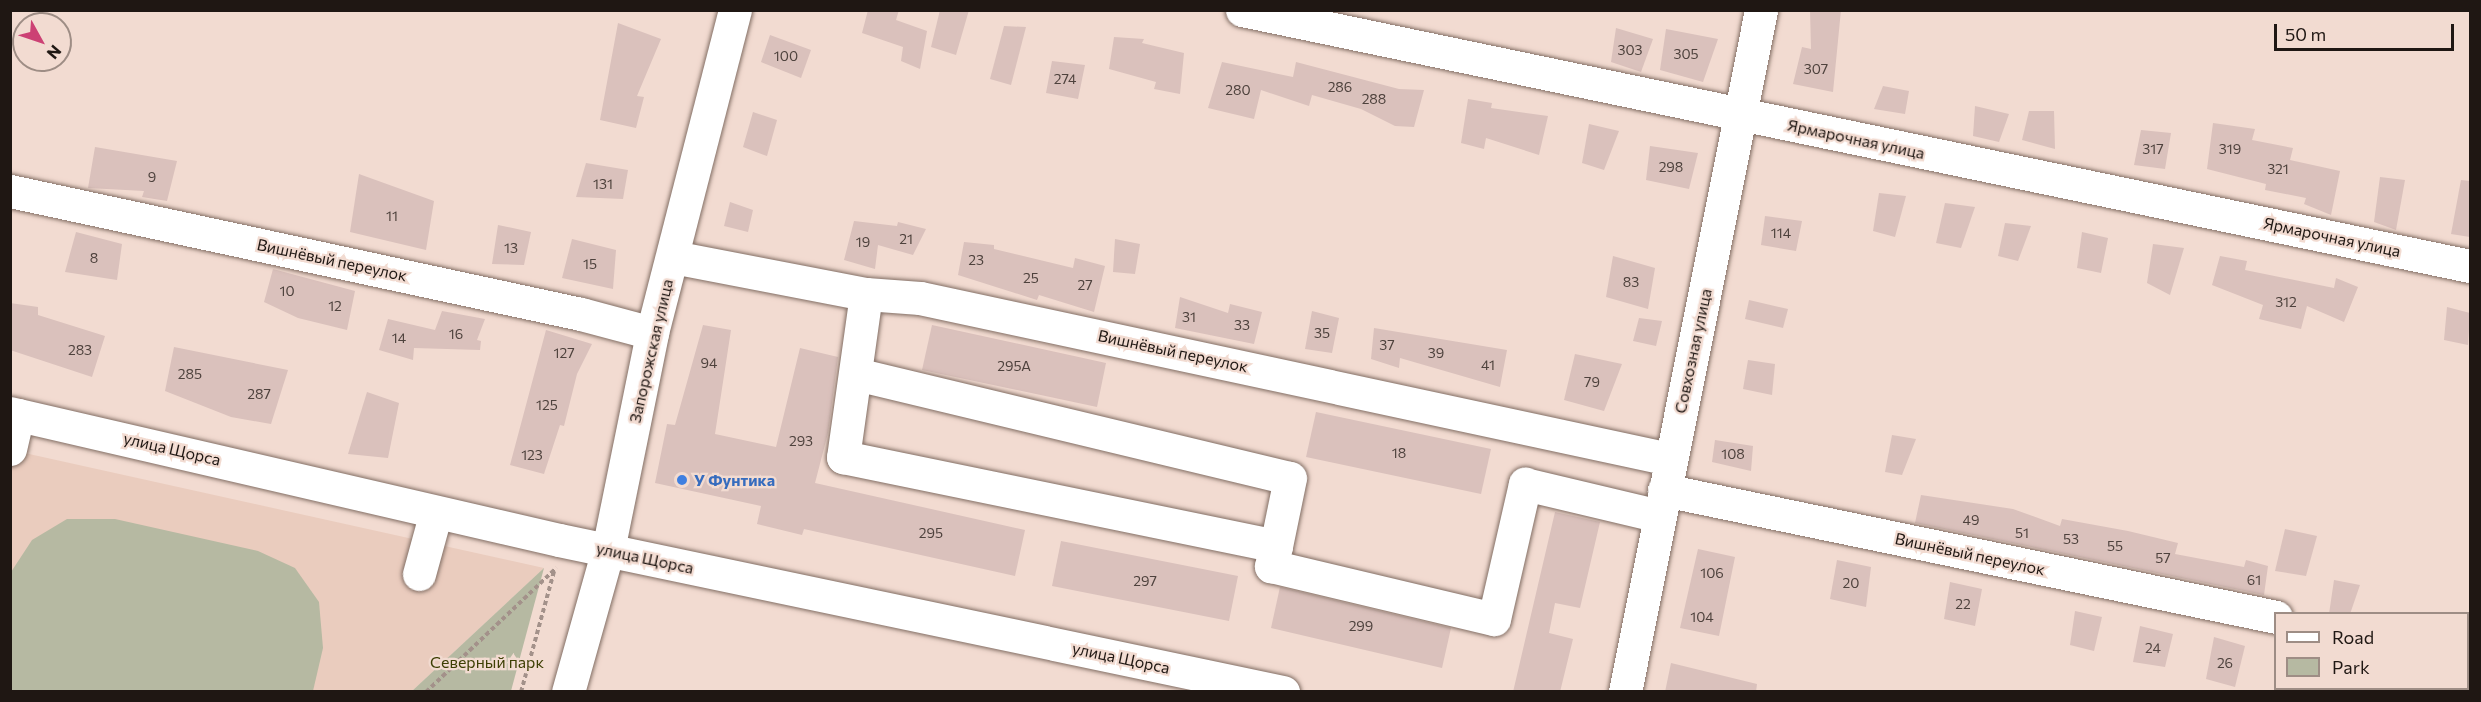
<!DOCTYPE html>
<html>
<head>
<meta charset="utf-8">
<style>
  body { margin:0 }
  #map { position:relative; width:2481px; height:702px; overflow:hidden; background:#f2dbd1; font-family:Commissioner,sans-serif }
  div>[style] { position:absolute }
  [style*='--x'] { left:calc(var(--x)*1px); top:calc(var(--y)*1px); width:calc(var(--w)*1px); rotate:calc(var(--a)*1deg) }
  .built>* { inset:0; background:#eaccbe }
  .green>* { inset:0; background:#b6b9a2 }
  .building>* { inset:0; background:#dac1bc }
  .path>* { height:4px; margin-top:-2px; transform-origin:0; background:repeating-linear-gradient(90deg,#a3918a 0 4.5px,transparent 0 7.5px) }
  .roads { filter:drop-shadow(0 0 2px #826e64) drop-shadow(0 0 2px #826e64) }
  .minor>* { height:33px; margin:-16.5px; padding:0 16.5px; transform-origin:16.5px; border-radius:16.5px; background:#fff }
  .dots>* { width:16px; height:16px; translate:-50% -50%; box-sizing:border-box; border:3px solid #f2dbd1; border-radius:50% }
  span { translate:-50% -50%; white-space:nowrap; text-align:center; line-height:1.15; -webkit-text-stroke:4.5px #f2dbd1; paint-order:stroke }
  .number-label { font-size:14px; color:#4e423d }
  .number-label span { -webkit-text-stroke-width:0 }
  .street-label { font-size:16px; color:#1f1713 }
  .shop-label { font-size:16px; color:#366cbe; font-weight:700 }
  .left { translate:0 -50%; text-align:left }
  .park-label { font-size:16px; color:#3d3f04 }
  .frame { position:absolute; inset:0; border:12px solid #1f1713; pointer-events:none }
  .legend { position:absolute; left:2274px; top:612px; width:195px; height:78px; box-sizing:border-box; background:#f2dbd1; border:2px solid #9e8d85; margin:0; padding:8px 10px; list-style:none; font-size:18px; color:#1f1713 }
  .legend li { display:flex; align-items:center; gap:12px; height:30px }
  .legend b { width:30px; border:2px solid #9e8d85 }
  .north { position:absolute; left:12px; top:12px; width:60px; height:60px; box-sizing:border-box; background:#f2dbd1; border:2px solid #9e8d85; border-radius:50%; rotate:130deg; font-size:16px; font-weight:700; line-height:24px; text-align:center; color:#1f1713 }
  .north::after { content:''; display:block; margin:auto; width:21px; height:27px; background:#cc4174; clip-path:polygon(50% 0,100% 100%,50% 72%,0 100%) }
  .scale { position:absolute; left:2274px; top:24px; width:180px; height:27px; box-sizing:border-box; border:3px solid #1f1713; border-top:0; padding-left:8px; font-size:18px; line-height:21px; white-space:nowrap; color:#1f1713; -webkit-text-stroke:4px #f2dbd1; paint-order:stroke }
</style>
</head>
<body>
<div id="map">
  <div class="built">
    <i style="clip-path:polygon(11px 450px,544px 568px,412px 691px,11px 692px)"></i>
  </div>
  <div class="green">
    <i style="clip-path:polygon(67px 519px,115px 519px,258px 551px,295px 568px,319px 602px,323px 648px,313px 691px,11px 691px,11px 572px,32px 540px)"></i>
    <i style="clip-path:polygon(544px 568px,511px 691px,412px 691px)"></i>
  </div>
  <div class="building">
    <i style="clip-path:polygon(868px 10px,899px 10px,896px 20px,927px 31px,920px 69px,901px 61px,903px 47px,862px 33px)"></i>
    <i style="clip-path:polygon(940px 10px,969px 10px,956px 55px,931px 47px)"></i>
    <i style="clip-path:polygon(1810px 10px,1841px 10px,1833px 92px,1793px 84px,1802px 47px,1811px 49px)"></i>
    <i style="clip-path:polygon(618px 23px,661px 39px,637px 96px,644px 97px,636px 128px,600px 120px)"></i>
    <i style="clip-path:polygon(1004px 26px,1026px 27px,1011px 85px,990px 79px)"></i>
    <i style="clip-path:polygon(1616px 28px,1653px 39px,1641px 72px,1611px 62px)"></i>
    <i style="clip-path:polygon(1666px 29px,1718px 39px,1703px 82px,1660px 70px)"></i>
    <i style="clip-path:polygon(770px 35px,811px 50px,801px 78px,761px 62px)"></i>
    <i style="clip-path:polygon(1114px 37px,1144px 39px,1142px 43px,1184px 53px,1180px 94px,1154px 89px,1156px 82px,1109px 69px)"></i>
    <i style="clip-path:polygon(1052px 61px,1085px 65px,1078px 99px,1046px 93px)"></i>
    <i style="clip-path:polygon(1222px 62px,1293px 77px,1296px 62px,1399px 89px,1424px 90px,1414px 127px,1395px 126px,1361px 109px,1312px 95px,1309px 106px,1261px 90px,1254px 119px,1208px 108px)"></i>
    <i style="clip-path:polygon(1883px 86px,1909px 91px,1905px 114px,1874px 109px)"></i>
    <i style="clip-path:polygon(1468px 99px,1492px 103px,1491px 108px,1548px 116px,1539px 155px,1486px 138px,1484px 149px,1461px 143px)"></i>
    <i style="clip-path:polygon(1975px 106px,2009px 114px,1999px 142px,1973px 136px)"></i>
    <i style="clip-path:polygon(2029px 111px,2054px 111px,2055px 149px,2022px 140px)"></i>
    <i style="clip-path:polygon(753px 112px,777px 120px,767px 156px,743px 147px)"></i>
    <i style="clip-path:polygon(2213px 123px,2255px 129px,2252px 140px,2293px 148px,2290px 160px,2340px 171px,2331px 215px,2304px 204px,2306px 198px,2265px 190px,2266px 184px,2207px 169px)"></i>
    <i style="clip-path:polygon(1589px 124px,1619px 131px,1604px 170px,1582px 163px)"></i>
    <i style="clip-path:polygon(2141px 130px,2171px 133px,2165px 169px,2134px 165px)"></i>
    <i style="clip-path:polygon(1650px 146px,1698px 153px,1689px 189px,1646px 180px)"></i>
    <i style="clip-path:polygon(95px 147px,177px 161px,167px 201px,142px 197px,144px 191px,88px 188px)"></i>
    <i style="clip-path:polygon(586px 163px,628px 170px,623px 199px,576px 197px)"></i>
    <i style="clip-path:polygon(359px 174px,434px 201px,426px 250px,350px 232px)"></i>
    <i style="clip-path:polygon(2380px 177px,2405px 180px,2396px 230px,2374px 222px)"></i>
    <i style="clip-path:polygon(2461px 180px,2470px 181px,2470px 237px,2451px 234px)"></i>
    <i style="clip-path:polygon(1879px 193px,1906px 196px,1895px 237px,1873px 231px)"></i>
    <i style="clip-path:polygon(730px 202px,753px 210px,748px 232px,724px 226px)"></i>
    <i style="clip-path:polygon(1945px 203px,1975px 207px,1961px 248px,1936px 243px)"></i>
    <i style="clip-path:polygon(1765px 216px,1802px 221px,1796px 251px,1761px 245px)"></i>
    <i style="clip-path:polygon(854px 221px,897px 226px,898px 222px,926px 229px,913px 255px,878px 245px,875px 269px,844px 260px)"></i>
    <i style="clip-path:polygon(2005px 223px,2031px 226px,2018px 261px,1998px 256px)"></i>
    <i style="clip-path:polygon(498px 225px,531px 232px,524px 265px,492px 264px)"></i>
    <i style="clip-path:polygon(76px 232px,122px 244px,117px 280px,65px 272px)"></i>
    <i style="clip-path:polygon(2082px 232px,2108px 238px,2101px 273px,2077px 268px)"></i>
    <i style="clip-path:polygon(572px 239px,616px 250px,613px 289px,562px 278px)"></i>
    <i style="clip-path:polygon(1115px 239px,1140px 244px,1135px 274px,1113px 272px)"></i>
    <i style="clip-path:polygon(964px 242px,994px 245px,994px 249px,1073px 268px,1075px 258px,1105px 266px,1094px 312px,1039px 295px,1037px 300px,958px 275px)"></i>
    <i style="clip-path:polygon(2153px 244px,2184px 248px,2170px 295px,2147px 283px)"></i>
    <i style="clip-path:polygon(1613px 256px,1655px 268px,1648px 309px,1606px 297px)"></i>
    <i style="clip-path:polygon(2220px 256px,2247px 261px,2245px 270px,2334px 288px,2336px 278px,2358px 287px,2344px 322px,2307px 306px,2301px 329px,2259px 319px,2263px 305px,2212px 285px)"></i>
    <i style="clip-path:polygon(273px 269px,355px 291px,347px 330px,298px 318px,264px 302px)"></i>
    <i style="clip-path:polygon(1180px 297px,1228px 313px,1230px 304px,1262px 312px,1254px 344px,1175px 328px)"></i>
    <i style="clip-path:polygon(1749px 300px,1788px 309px,1783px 328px,1745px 319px)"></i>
    <i style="clip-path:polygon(10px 303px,38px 307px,38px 315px,105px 336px,92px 377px,10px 350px)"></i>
    <i style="clip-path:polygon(2447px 307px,2470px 313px,2468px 345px,2444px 340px)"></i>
    <i style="clip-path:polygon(442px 311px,485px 319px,477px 340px,481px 341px,480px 350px,414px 348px,413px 360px,379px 350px,388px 319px,435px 330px)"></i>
    <i style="clip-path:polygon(1312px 311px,1339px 318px,1332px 353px,1305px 349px)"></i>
    <i style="clip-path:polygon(1639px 318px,1662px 321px,1656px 346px,1633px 341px)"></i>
    <i style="clip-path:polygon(703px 325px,731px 330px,715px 434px,776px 447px,800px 348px,838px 357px,828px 433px,815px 483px,1025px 530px,1015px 576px,804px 529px,802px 535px,757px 524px,761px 506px,655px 483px,667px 424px,675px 425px)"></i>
    <i style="clip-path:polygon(932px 325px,1106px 363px,1097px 407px,922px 370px)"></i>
    <i style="clip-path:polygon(1374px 328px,1507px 350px,1500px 387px,1400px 358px,1399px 368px,1371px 359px)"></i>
    <i style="clip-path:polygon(546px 330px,592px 344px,577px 374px,564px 426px,560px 425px,544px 474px,510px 465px)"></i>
    <i style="clip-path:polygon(174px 347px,288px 370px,271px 424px,231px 417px,165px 391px)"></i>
    <i style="clip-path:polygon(1575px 354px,1622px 364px,1604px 411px,1564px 400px)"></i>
    <i style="clip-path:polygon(1748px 360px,1775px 364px,1772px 395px,1743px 389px)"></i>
    <i style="clip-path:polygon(367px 392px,399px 403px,388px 458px,348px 454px)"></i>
    <i style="clip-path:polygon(1316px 412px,1491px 449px,1481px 494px,1306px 457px)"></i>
    <i style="clip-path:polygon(1892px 435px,1916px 439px,1902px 475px,1885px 472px)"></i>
    <i style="clip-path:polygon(1715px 440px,1753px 446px,1751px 471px,1712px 462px)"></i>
    <i style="clip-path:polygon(1921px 495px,2013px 509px,2060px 526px,2062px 519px,2128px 531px,2178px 543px,2175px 554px,2244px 567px,2246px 560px,2268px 566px,2264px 595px,1915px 523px)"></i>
    <i style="clip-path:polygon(1555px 512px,1600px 522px,1580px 608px,1555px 603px,1549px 633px,1573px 639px,1560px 692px,1513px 692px)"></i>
    <i style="clip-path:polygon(2285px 529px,2317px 536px,2306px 576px,2275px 571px)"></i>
    <i style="clip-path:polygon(1061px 541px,1238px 576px,1229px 621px,1052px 586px)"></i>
    <i style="clip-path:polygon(1698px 549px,1735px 557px,1719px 636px,1680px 628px)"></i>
    <i style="clip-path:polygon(1837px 560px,1871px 567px,1866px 607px,1830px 599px)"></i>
    <i style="clip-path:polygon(2334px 580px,2360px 585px,2350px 614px,2329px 614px)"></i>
    <i style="clip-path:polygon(1950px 582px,1982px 589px,1975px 626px,1944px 619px)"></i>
    <i style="clip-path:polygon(1280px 587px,1451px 628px,1442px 668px,1271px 628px)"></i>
    <i style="clip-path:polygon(2075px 611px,2102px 617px,2094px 651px,2070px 645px)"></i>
    <i style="clip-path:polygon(2140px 626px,2173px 634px,2165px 667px,2133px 662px)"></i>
    <i style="clip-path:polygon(2214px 637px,2245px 646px,2235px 687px,2206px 679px)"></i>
    <i style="clip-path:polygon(1671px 663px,1757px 684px,1756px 692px,1665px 692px)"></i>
  </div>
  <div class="path">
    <i style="--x:426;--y:692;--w:180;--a:-43.6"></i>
    <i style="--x:521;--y:692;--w:125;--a:-74.7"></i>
  </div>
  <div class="roads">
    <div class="minor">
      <i style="--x:1242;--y:10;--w:1254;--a:11.78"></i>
      <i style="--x:10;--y:191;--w:584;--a:12.16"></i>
      <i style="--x:581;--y:314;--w:73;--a:15"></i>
      <i style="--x:673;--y:257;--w:197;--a:10.9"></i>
      <i style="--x:866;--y:294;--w:54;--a:4.2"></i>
      <i style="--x:920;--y:298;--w:767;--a:12.12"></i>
      <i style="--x:866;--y:294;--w:165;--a:98"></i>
      <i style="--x:843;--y:457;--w:442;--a:11.6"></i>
      <i style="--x:1276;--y:546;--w:21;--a:104"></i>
      <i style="--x:1271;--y:566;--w:229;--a:13.4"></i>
      <i style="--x:1494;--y:619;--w:139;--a:-77.1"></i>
      <i style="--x:1525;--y:484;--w:138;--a:13.4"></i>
      <i style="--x:856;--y:374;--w:446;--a:13.5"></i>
      <i style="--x:1290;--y:478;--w:69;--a:101.6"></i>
      <i style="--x:10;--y:413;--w:563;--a:13.03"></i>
      <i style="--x:559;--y:540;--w:740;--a:11.86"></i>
      <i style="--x:10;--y:449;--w:35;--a:-77"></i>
      <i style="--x:1664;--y:490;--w:625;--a:11.72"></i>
      <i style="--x:419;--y:574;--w:64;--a:-74.7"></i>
      <i style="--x:2468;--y:658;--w:2;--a:0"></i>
      <i style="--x:568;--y:692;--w:148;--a:-74.3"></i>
      <i style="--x:608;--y:550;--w:221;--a:-78.5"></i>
      <i style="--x:652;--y:333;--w:333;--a:-75.6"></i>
      <i style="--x:1625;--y:692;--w:695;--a:-78.72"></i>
    </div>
  </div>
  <div class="dots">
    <i style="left:682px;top:480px;background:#3f7fe0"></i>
  </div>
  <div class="number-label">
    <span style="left:1630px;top:50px">303</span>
    <span style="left:1686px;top:54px">305</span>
    <span style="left:786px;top:56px">100</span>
    <span style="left:1816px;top:69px">307</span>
    <span style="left:1065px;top:79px">274</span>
    <span style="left:1340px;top:87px">286</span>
    <span style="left:1238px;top:90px">280</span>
    <span style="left:1374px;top:99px">288</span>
    <span style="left:2153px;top:149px">317</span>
    <span style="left:2230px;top:149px">319</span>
    <span style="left:1671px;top:167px">298</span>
    <span style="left:2278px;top:169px">321</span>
    <span style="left:152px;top:177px">9</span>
    <span style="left:603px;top:184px">131</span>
    <span style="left:392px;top:216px">11</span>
    <span style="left:1781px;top:233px">114</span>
    <span style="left:906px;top:239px">21</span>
    <span style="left:863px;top:242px">19</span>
    <span style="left:511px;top:248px">13</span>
    <span style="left:94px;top:258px">8</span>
    <span style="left:976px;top:260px">23</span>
    <span style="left:590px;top:264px">15</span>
    <span style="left:1031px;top:278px">25</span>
    <span style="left:1631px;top:282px">83</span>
    <span style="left:1085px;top:285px">27</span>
    <span style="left:287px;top:291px">10</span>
    <span style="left:2286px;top:302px">312</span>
    <span style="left:335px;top:306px">12</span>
    <span style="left:1189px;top:317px">31</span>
    <span style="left:1242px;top:325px">33</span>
    <span style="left:1322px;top:333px">35</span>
    <span style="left:456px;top:334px">16</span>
    <span style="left:399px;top:338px">14</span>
    <span style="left:1387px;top:345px">37</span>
    <span style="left:80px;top:350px">283</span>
    <span style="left:564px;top:353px">127</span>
    <span style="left:1436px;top:353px">39</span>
    <span style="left:709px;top:363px">94</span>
    <span style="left:1488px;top:365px">41</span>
    <span style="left:1014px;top:366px">295А</span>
    <span style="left:190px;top:374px">285</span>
    <span style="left:1592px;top:382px">79</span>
    <span style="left:259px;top:394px">287</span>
    <span style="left:547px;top:405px">125</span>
    <span style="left:801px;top:441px">293</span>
    <span style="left:1399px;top:453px">18</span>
    <span style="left:1733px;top:454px">108</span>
    <span style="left:532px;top:455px">123</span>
    <span style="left:1971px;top:520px">49</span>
    <span style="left:931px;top:533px">295</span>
    <span style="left:2022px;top:533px">51</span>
    <span style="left:2071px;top:539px">53</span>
    <span style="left:2115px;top:546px">55</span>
    <span style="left:2163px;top:558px">57</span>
    <span style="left:1712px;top:573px">106</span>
    <span style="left:2254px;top:580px">61</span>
    <span style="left:1145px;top:581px">297</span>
    <span style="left:1851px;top:583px">20</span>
    <span style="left:1963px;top:604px">22</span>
    <span style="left:1702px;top:617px">104</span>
    <span style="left:1361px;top:626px">299</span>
    <span style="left:2153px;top:648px">24</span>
    <span style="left:2225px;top:663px">26</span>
  </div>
  <div class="street-label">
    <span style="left:1856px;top:139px;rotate:12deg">Ярмарочная улица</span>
    <span style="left:2332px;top:237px;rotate:12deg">Ярмарочная улица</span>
    <span style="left:332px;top:260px;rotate:12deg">Вишнёвый переулок</span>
    <span style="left:651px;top:351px;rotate:-77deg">Запорожская улица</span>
    <span style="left:1173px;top:351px;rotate:12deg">Вишнёвый переулок</span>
    <span style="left:1693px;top:351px;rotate:-78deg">Совхозная улица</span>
    <span style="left:172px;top:449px;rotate:13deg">улица Щорса</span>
    <span style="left:1970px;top:554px;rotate:12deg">Вишнёвый переулок</span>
    <span style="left:645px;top:558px;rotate:12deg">улица Щорса</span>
    <span style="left:1121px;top:658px;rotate:12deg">улица Щорса</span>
  </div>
  <div class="shop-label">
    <span class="left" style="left:694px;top:480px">У Фунтика</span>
  </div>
  <div class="park-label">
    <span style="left:487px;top:662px">Северный парк</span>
  </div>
  <div class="frame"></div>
  <ul class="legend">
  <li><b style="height:8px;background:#fff"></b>Road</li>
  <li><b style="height:16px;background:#b6b9a2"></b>Park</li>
  </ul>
  <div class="north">N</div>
  <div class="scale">50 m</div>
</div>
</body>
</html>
